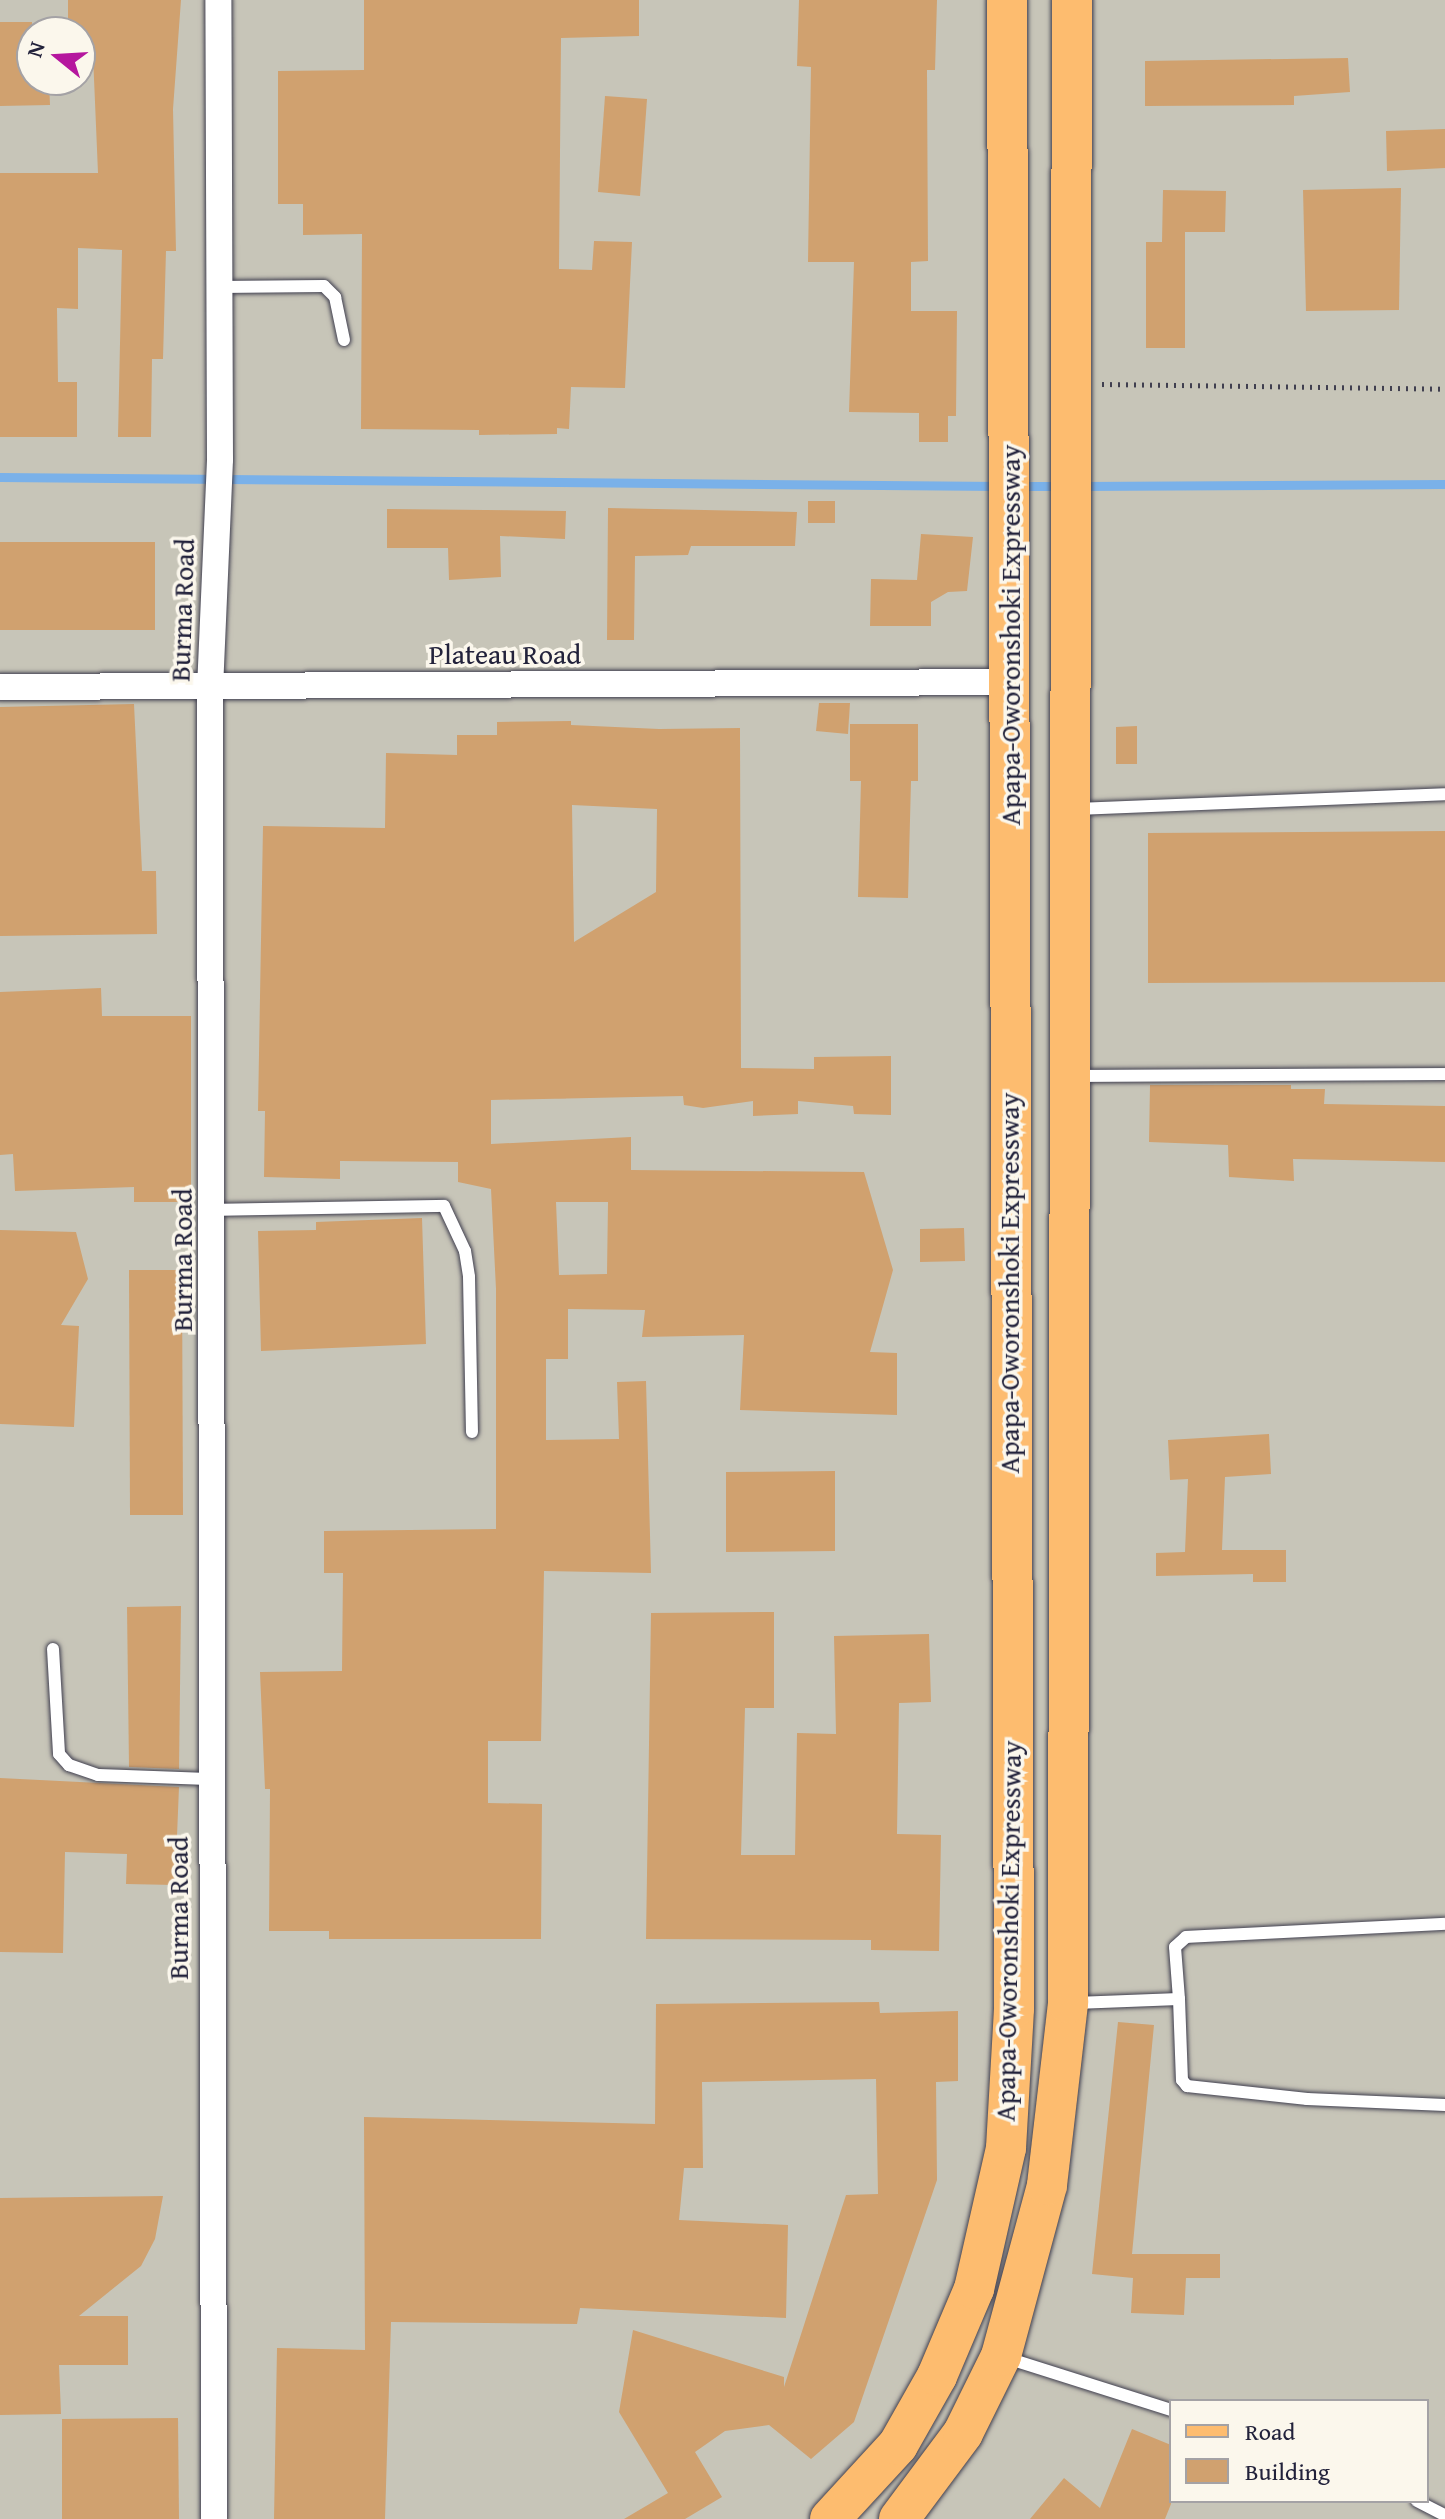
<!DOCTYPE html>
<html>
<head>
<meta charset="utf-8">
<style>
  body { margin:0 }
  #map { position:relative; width:1445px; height:2519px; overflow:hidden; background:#e9e2bf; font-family:"Gentium Book Plus",serif }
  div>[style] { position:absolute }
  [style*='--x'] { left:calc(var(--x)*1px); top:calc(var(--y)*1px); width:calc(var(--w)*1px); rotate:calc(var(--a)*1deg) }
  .industrial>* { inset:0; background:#c7c5b8 }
  .stream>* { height:9px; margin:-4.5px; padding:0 4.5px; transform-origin:4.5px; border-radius:4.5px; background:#7ab1e9 }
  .building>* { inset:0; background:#d0a16f }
  .path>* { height:5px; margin-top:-2.5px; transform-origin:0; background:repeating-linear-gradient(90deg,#403f4f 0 2px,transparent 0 8px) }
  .roads { filter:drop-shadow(0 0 2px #403f4f) drop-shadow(0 0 2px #403f4f) }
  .lane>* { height:12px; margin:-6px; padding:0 6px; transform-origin:6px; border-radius:6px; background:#fff }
  .street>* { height:26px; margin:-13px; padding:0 13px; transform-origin:13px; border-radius:13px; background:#fff }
  .primary>* { height:40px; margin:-20px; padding:0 20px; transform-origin:20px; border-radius:20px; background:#fdbc6f }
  span { translate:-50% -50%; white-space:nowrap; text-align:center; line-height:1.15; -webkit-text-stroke:7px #fbf7ec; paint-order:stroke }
  .street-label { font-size:28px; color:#22223b }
  .legend { position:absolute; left:1169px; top:2399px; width:260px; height:104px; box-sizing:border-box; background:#fbf7ec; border:2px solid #a4a2a5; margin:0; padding:10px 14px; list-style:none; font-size:24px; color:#22223b }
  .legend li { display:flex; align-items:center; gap:16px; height:40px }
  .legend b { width:40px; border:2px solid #a4a2a5 }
  .north { position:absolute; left:16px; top:16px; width:80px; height:80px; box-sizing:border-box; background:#fbf7ec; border:2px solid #a4a2a5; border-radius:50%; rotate:288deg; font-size:22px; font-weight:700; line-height:32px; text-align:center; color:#22223b }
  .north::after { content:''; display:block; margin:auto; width:28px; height:36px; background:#b5179e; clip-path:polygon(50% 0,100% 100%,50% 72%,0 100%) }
</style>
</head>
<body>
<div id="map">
  <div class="industrial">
    <i style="clip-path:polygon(evenodd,0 0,1445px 0,1445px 2519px,0 2519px,0 0,32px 32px,80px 32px,80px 80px,32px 80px,32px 32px,0 0,1171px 2401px,1427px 2401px,1427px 2501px,1171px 2501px,1171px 2401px)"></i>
  </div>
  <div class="stream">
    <i style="--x:0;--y:477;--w:1001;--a:0.52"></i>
    <i style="--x:1019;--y:486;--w:42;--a:0"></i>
    <i style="--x:1079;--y:486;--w:366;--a:-0.3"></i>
  </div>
  <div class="building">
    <i style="clip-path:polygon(68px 0,181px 0,173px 109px,176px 251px,166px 251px,163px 359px,152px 359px,151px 437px,118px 437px,122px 250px,78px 248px,78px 309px,57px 308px,58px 382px,77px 382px,77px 437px,0 437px,0 173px,98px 173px,93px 55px,80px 55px,80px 32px,68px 32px)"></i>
    <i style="clip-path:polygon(364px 0,639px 0,639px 36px,561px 38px,559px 269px,592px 270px,594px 241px,632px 242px,625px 388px,571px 387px,569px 429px,557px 428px,557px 434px,479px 435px,479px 430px,361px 429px,362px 234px,303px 235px,303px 204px,278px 204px,278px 71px,364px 70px)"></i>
    <i style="clip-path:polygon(799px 0,937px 0,935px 70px,927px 70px,928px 261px,911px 262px,911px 311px,957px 311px,956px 416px,948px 416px,948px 442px,919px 442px,919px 413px,849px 412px,854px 262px,808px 262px,811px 67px,797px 66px)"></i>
    <i style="clip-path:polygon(0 22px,32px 22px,32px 80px,49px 80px,50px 105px,0 106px)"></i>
    <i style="clip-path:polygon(1348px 58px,1350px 92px,1294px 96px,1294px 105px,1145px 106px,1145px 61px)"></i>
    <i style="clip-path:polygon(605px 96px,647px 99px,640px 196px,598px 192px)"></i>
    <i style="clip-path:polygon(1445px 129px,1445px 168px,1387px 171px,1386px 131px)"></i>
    <i style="clip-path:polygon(1401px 188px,1399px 310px,1306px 311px,1303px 190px)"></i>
    <i style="clip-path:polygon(1163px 190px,1226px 191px,1225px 232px,1185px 232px,1185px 348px,1146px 348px,1146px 242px,1162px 242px)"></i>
    <i style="clip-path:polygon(808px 501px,835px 501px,835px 523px,808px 523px)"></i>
    <i style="clip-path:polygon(608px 508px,797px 512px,795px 546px,691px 546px,688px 555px,635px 556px,634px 640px,607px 640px)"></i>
    <i style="clip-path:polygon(387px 509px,566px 511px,565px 539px,500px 536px,501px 577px,449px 580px,448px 548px,387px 548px)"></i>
    <i style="clip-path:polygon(921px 534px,973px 537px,967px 591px,948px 592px,931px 602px,931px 626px,870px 626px,871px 579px,917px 580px)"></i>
    <i style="clip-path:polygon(0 542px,155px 542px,155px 630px,0 630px)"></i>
    <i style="clip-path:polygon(819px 703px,850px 703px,848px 734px,816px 731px)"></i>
    <i style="clip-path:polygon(134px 704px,142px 871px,156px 871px,157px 934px,0 936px,0 707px)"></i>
    <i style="clip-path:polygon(evenodd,571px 721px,571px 725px,659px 729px,740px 728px,741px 1068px,814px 1069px,814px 1057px,891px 1056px,891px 1115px,854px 1114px,853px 1106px,798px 1101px,798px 1114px,753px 1116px,753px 1101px,703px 1108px,684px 1105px,683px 1096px,491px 1100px,491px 1144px,631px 1137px,631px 1170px,864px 1172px,893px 1270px,870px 1352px,897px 1353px,897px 1415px,740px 1410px,744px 1335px,642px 1337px,645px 1310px,568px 1309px,568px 1359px,546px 1359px,546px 1440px,619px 1439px,617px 1382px,646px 1381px,651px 1573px,544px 1571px,541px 1741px,488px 1741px,488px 1803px,542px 1804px,541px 1939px,329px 1939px,329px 1931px,269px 1931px,270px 1789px,265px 1789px,260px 1672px,342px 1671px,343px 1573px,324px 1573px,324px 1531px,496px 1529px,496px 1289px,491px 1189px,458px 1182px,458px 1162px,340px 1161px,340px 1179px,264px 1177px,265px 1111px,258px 1111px,263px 826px,385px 828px,386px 753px,457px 755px,457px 735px,497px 735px,497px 722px,571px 721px,572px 805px,657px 809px,656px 892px,574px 942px,572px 805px,571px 721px,556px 1202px,608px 1202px,607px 1274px,559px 1275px,556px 1202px)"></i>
    <i style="clip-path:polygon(850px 724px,918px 724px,918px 781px,911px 781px,908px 898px,858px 897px,861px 781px,850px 781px)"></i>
    <i style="clip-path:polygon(1137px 726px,1137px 764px,1116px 764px,1116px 727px)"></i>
    <i style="clip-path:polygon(1445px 831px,1445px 982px,1148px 983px,1148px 833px)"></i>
    <i style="clip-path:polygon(101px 988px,102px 1016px,191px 1016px,191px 1202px,134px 1202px,134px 1187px,15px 1191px,13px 1154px,0 1155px,0 992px)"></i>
    <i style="clip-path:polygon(1150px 1085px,1291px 1085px,1291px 1089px,1325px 1089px,1324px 1104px,1445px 1106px,1445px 1162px,1293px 1159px,1294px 1181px,1229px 1177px,1228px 1145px,1149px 1142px)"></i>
    <i style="clip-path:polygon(422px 1218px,426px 1344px,261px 1351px,258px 1231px,316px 1230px,316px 1222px)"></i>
    <i style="clip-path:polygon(964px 1228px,965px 1261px,920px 1262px,920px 1229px)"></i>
    <i style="clip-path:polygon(0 1230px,76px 1232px,88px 1279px,61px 1325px,79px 1326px,74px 1427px,0 1424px)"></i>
    <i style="clip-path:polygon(129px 1270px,182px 1270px,183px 1515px,130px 1515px)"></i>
    <i style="clip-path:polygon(1269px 1434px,1271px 1474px,1225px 1477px,1222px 1550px,1286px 1550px,1286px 1582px,1253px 1582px,1253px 1574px,1156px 1576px,1156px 1553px,1185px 1552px,1188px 1479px,1170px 1480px,1168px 1440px)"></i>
    <i style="clip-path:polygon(835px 1471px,835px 1551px,726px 1552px,726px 1472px)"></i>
    <i style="clip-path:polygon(181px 1606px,179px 1769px,129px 1767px,127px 1607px)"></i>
    <i style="clip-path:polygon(774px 1612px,774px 1708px,745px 1708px,741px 1855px,795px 1855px,797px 1733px,836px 1734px,834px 1636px,929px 1634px,931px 1702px,899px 1703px,897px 1834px,941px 1835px,939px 1951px,871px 1950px,871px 1940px,646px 1939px,651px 1613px)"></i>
    <i style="clip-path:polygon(0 1778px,179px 1787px,175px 1885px,126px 1884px,127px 1854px,65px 1852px,63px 1953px,0 1952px)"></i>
    <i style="clip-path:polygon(879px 2002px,880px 2013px,958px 2011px,958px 2081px,936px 2082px,937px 2180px,854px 2422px,811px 2459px,769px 2425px,725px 2431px,695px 2452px,722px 2497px,685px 2519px,624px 2519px,668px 2493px,619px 2412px,633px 2330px,784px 2377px,784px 2387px,846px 2195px,878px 2194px,876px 2079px,702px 2082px,703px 2168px,684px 2168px,679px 2220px,788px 2225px,786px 2318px,580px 2308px,577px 2324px,391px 2322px,385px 2519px,274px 2519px,277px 2348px,365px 2350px,364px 2117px,655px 2124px,656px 2004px)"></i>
    <i style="clip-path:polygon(1118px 2022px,1154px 2025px,1132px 2254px,1220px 2254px,1220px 2278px,1186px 2278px,1184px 2315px,1131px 2313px,1133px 2278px,1092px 2274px)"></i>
    <i style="clip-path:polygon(163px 2196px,155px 2239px,141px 2266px,79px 2316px,128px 2316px,128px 2365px,59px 2365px,61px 2414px,0 2415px,0 2198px)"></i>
    <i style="clip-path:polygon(178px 2418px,179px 2519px,62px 2519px,62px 2419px)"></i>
    <i style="clip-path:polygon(1132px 2429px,1171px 2445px,1171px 2504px,1165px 2519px,1030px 2519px,1064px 2478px,1100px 2508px)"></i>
  </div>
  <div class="path">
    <i style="--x:1102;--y:384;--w:343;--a:0.8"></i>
  </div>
  <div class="roads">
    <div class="lane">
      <i style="--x:219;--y:287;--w:105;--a:-0.5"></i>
      <i style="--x:324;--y:286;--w:16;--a:45"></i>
      <i style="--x:335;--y:297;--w:44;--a:78.2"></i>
      <i style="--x:1076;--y:809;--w:369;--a:-2.3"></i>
      <i style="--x:1076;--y:1076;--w:369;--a:-0.3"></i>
      <i style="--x:213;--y:1210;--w:231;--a:-1"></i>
      <i style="--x:444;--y:1206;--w:50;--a:65"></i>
      <i style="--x:465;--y:1251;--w:26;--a:81"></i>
      <i style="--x:469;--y:1277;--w:155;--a:88.9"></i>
      <i style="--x:53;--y:1649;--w:105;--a:86.7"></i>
      <i style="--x:59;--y:1754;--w:15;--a:48"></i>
      <i style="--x:69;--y:1765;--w:31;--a:19"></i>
      <i style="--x:98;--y:1775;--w:111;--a:2.1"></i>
      <i style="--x:1179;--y:1999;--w:81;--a:87.9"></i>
      <i style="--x:1182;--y:2080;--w:8;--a:50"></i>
      <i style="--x:1187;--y:2086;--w:121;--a:6.2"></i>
      <i style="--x:1307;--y:2099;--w:138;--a:2.5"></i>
      <i style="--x:1075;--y:2003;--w:104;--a:-2.2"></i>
      <i style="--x:1179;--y:1999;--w:52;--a:-94.4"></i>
      <i style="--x:1175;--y:1947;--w:15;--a:-42"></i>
      <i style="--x:1186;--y:1937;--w:259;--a:-2.9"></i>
      <i style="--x:1007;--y:2358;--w:172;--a:17.6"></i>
      <i style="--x:1417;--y:2501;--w:31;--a:27"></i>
    </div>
    <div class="street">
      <i style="--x:0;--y:687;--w:1011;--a:-0.28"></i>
      <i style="--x:214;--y:2519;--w:1830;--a:-90.13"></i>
      <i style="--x:210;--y:689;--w:230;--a:-87.5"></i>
      <i style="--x:220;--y:459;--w:459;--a:-90.2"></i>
    </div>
    <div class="primary">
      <i style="--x:830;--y:2519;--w:100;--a:-47.4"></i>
      <i style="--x:898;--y:2445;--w:79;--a:-60.5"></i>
      <i style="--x:937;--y:2376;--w:95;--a:-67"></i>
      <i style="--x:974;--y:2289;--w:145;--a:-77.2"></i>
      <i style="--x:1006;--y:2148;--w:140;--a:-86.7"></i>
      <i style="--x:1014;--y:2008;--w:2008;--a:-90.2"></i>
      <i style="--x:899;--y:2519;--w:107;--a:-53.3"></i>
      <i style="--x:963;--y:2433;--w:86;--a:-63.7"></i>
      <i style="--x:1001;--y:2356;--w:177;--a:-74.9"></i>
      <i style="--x:1047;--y:2185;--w:183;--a:-83.4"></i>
      <i style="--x:1068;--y:2003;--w:2003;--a:-89.89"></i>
    </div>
  </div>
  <div class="street-label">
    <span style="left:182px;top:610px;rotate:-88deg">Burma Road</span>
    <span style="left:1010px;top:635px;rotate:-90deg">Apapa-Oworonshoki Expressway</span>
    <span style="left:505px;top:654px">Plateau Road</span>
    <span style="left:182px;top:1260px;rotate:-90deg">Burma Road</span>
    <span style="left:1009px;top:1283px;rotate:-90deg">Apapa-Oworonshoki Expressway</span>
    <span style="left:178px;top:1908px;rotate:-90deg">Burma Road</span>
    <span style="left:1008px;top:1931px;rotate:-89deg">Apapa-Oworonshoki Expressway</span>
  </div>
  <ul class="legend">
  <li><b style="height:10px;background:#fdbc6f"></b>Road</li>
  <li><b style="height:22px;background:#d0a16f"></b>Building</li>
  </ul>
  <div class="north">N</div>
</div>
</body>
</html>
